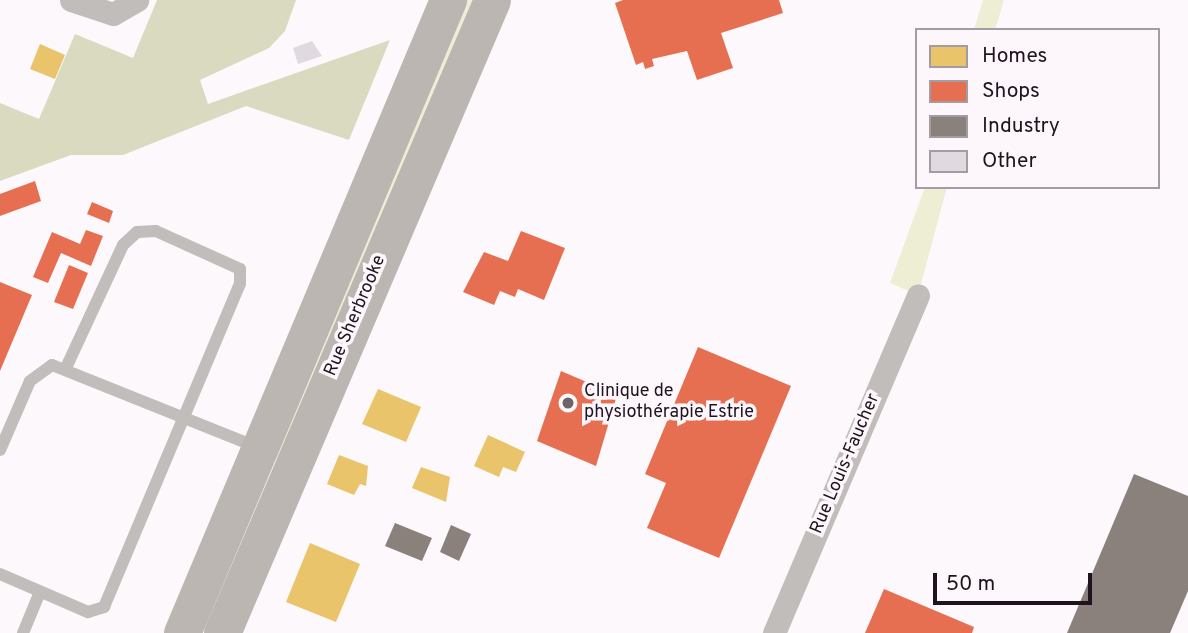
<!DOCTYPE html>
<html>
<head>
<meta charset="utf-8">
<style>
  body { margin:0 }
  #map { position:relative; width:1188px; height:633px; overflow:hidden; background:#fcf8fb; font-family:Overpass,sans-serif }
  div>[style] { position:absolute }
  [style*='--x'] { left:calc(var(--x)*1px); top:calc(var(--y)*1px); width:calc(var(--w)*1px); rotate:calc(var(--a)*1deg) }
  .green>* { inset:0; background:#eeeed5 }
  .forest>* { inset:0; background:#dadac1 }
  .homes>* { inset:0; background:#e9c46a }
  .shops>* { inset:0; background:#e76f51 }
  .industry>* { inset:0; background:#8a817c }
  .building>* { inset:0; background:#e0d9e0 }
  .service>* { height:12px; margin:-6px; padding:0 6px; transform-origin:6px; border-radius:6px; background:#c1bdba }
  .minor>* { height:23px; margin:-11.5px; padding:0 11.5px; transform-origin:11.5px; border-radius:11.5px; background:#c1bdba }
  .primary>* { height:37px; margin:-18.5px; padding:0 18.5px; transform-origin:18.5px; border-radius:18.5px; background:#bbb6b2 }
  .dots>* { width:19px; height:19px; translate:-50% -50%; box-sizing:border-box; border:4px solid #fdf7fc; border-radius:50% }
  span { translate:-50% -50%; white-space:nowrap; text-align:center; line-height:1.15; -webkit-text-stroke:7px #fdf7fc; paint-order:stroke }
  .street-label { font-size:18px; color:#1f141e }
  .poi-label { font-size:18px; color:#1f141e }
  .left { translate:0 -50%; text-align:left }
  .legend { position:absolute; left:915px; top:28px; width:245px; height:161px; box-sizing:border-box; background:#fdf7fc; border:2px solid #a49ca3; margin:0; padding:9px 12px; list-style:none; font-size:21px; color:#1f141e }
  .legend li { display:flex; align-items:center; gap:14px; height:35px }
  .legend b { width:35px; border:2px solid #a49ca3 }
  .scale { position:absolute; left:933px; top:573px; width:159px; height:32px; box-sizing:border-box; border:4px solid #1f141e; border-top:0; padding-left:9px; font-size:21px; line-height:24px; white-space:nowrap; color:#1f141e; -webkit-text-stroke:5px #fdf7fc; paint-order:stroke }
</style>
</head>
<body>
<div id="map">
  <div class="green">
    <i style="clip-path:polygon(463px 0,477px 0,281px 461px,273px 458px)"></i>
    <i style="clip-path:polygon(983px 0,1004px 0,995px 30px,974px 30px)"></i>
    <i style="clip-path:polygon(925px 187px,947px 187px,918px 295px,890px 283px)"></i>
  </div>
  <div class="forest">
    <i style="clip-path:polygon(157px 0,296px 0,285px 31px,269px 48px,200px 80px,208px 104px,390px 40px,349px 140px,246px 106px,123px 155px,71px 155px,0 181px,0 103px,39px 119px,75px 34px,133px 58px)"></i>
  </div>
  <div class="homes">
    <i style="clip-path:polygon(40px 44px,65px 55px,55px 79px,30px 69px)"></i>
    <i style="clip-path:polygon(378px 389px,421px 407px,406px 442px,362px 424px)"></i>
    <i style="clip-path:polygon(488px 435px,525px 452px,516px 472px,503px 467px,499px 477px,474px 466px)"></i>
    <i style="clip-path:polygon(339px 455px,368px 466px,366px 486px,360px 484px,354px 495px,327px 484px)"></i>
    <i style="clip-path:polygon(421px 467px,450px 477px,446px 502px,412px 488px)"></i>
    <i style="clip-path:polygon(310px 543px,360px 564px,336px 622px,286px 602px)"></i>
  </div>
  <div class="shops">
    <i style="clip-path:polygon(623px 0,779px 0,783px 13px,721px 33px,733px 68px,697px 80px,687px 51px,652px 59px,654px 66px,645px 69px,643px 62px,636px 65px,615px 3px)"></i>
    <i style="clip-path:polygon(35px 181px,41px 201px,0 216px,0 194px)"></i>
    <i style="clip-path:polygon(92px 202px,113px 211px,109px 223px,87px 214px)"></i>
    <i style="clip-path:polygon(86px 230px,103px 236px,91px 266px,61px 253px,48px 283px,33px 277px,52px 232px,80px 244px)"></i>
    <i style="clip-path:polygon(521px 231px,565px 248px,544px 300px,518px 289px,515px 297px,500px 291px,494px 305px,463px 292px,484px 252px,508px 261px)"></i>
    <i style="clip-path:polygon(69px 265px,88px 273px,73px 309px,54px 302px)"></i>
    <i style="clip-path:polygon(0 282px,32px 295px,0 371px)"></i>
    <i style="clip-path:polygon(698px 347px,791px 386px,719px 558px,647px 528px,666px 483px,645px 474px)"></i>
    <i style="clip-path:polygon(561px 371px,617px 395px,596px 466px,537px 441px)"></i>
    <i style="clip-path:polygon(884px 589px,974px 627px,972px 633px,865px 633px)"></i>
  </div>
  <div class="industry">
    <i style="clip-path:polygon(1134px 474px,1188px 496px,1188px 591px,1170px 633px,1067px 633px)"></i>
    <i style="clip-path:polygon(395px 523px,432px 538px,422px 561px,385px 546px)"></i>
    <i style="clip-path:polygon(451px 525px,471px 534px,459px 561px,440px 552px)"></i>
  </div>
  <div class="building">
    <i style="clip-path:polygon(312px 41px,322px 56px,298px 64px,293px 48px)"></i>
  </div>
  <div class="service">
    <i style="--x:0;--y:450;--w:75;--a:-66.5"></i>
    <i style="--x:30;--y:381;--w:27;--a:-36"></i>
    <i style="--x:52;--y:365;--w:221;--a:21.8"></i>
    <i style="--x:0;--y:574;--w:96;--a:23.4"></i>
    <i style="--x:88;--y:612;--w:17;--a:-17"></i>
    <i style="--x:104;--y:607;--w:350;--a:-67.2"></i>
    <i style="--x:240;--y:284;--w:15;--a:-90"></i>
    <i style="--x:240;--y:269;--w:92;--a:-155.7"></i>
    <i style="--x:156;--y:231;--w:19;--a:177"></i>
    <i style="--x:137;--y:232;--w:19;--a:137"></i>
    <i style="--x:123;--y:245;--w:136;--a:114.9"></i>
    <i style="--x:23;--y:633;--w:44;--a:-67.5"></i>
  </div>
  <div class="minor">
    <i style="--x:71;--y:0;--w:44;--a:18.4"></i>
    <i style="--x:113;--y:14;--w:28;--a:-30"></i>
    <i style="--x:774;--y:633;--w:367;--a:-66.9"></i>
  </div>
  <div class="primary">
    <i style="--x:182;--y:633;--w:687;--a:-67.21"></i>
    <i style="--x:222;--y:633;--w:688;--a:-66.9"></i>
  </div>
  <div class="dots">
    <i style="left:568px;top:403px;background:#6c646b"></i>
  </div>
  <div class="street-label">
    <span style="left:356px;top:316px;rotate:-67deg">Rue Sherbrooke</span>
    <span style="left:846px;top:464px;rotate:-67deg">Rue Louis-Faucher</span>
  </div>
  <div class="poi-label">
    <span class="left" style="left:584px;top:403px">Clinique de<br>physiothérapie Estrie</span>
  </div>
  <ul class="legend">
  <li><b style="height:19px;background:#e9c46a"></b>Homes</li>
  <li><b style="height:19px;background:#e76f51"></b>Shops</li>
  <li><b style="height:19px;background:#8a817c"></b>Industry</li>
  <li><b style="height:19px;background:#e0d9e0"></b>Other</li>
  </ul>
  <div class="scale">50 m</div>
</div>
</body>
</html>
